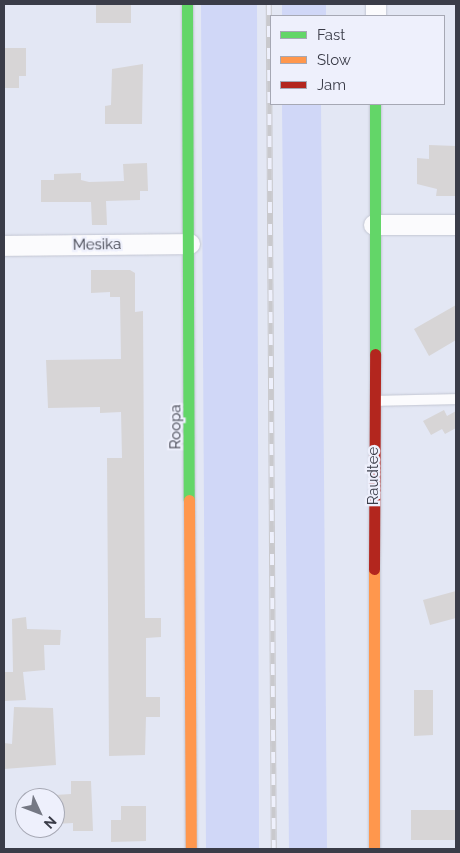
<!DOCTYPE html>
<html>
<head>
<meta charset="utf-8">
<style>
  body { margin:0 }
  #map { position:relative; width:460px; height:853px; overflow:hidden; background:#e3e7f4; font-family:Raleway,sans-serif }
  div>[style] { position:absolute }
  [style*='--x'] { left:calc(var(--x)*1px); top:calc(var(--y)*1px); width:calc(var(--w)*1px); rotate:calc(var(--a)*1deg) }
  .green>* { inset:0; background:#d0d7f7 }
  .building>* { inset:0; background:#d7d5d6 }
  .roads { filter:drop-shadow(0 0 1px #c2c5d1) drop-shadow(0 0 1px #c2c5d1) }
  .lane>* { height:10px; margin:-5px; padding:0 5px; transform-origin:5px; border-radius:5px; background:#fbfbfd }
  .street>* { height:20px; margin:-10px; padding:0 10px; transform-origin:10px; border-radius:10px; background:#fbfbfd }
  .fast>* { height:11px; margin:-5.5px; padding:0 5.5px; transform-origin:5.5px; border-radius:5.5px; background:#63d668 }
  .slow>* { height:11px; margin:-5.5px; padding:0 5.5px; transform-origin:5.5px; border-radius:5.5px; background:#ff974d }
  .jam>* { height:11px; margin:-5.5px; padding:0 5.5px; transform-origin:5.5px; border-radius:5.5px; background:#b3261e }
  .rail>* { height:5.5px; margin-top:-2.75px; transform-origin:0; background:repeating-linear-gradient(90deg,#eef0fc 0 11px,#c9c9cd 0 22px); box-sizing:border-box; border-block:1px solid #c9c9cd }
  span { translate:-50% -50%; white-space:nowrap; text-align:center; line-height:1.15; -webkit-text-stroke:4.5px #eef0fc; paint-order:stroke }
  .street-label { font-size:15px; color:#3a3c48 }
  .frame { position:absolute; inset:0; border:5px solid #3a3c48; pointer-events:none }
  .legend { position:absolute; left:270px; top:15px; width:175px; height:90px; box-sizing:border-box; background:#eef0fc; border:1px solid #a6a8b4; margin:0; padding:6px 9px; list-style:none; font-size:15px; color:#3a3c48 }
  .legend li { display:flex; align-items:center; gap:10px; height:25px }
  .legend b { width:25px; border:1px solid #a6a8b4 }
  .north { position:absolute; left:15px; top:788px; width:50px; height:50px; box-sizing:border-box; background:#eef0fc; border:1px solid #a6a8b4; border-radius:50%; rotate:133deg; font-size:14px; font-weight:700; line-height:20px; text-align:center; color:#3a3c48 }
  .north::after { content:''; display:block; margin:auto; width:18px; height:22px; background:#757884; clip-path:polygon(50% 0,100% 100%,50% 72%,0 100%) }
</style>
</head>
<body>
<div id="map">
  <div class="green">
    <i style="clip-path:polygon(201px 4px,257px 4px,259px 849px,206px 849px)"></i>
    <i style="clip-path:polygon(282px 4px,326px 4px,326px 16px,282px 16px)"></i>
    <i style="clip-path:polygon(282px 104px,321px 104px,327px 849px,289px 849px)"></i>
  </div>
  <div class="building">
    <i style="clip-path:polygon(131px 4px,131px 23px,96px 23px,96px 5px)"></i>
    <i style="clip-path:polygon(4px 48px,26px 48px,26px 76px,19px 76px,19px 88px,4px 88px)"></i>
    <i style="clip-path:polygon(143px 64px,142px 124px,105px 124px,105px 106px,111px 105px,112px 69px)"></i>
    <i style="clip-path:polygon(429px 145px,456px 146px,456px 196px,436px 196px,437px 189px,417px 184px,417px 158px,429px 159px)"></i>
    <i style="clip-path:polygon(147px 163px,148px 191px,140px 191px,140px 200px,106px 201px,107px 225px,92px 225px,91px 202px,41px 202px,41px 180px,54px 180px,54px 174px,81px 173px,81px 180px,89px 182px,124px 181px,123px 164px)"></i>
    <i style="clip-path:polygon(91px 270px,130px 270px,135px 273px,135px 312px,143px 311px,145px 618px,161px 618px,161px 637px,146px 638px,146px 697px,160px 697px,160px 717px,146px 717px,145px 755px,109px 756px,107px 458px,122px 458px,121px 412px,100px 413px,100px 407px,48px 408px,46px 360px,121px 359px,120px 297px,110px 297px,110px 292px,91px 293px)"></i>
    <i style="clip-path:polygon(456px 305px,456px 340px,429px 356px,414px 329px)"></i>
    <i style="clip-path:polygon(444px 410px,447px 416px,456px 411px,456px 428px,445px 434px,442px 429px,431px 435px,423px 421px)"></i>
    <i style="clip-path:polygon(456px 591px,456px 618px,430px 625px,423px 600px)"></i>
    <i style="clip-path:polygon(26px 617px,27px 629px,61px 630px,60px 645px,44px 645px,45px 670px,23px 672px,26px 700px,4px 701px,4px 672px,13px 672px,12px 619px)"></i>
    <i style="clip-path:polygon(414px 690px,433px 690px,433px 735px,414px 736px)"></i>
    <i style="clip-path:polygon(14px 707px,53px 708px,56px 765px,4px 769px,4px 743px,12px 744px)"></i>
    <i style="clip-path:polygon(71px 781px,91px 781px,93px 831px,73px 831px,73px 823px,55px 824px,55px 795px,71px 794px)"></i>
    <i style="clip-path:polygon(121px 806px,146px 806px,146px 841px,111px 842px,111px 820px,121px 820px)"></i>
    <i style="clip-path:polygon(411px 810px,455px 810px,455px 840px,411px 840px)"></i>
  </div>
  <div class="roads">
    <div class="lane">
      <i style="--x:375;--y:401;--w:81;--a:-1.4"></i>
    </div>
    <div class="street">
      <i style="--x:376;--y:16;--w:12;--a:-90"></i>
      <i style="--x:374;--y:225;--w:82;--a:0"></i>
      <i style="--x:4;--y:246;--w:186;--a:-0.6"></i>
    </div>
    <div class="fast">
      <i style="--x:187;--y:4;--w:496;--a:89.8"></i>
      <i style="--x:375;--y:354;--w:250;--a:-90"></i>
    </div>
    <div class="slow">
      <i style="--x:189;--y:500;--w:349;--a:89.7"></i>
      <i style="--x:374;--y:849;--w:280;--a:-90"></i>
    </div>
    <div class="jam">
      <i style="--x:374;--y:569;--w:215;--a:-89.7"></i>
    </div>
  </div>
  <div class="rail">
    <i style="--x:269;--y:4;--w:845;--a:89.66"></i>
  </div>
  <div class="street-label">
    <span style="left:97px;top:245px;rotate:-1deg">Mesika</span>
    <span style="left:176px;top:427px;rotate:-90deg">Roopa</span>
    <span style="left:374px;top:476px;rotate:-90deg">Raudtee</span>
  </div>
  <div class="frame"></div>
  <ul class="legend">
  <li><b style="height:6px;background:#63d668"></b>Fast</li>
  <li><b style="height:6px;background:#ff974d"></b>Slow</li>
  <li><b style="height:6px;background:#b3261e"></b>Jam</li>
  </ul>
  <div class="north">N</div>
</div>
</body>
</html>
